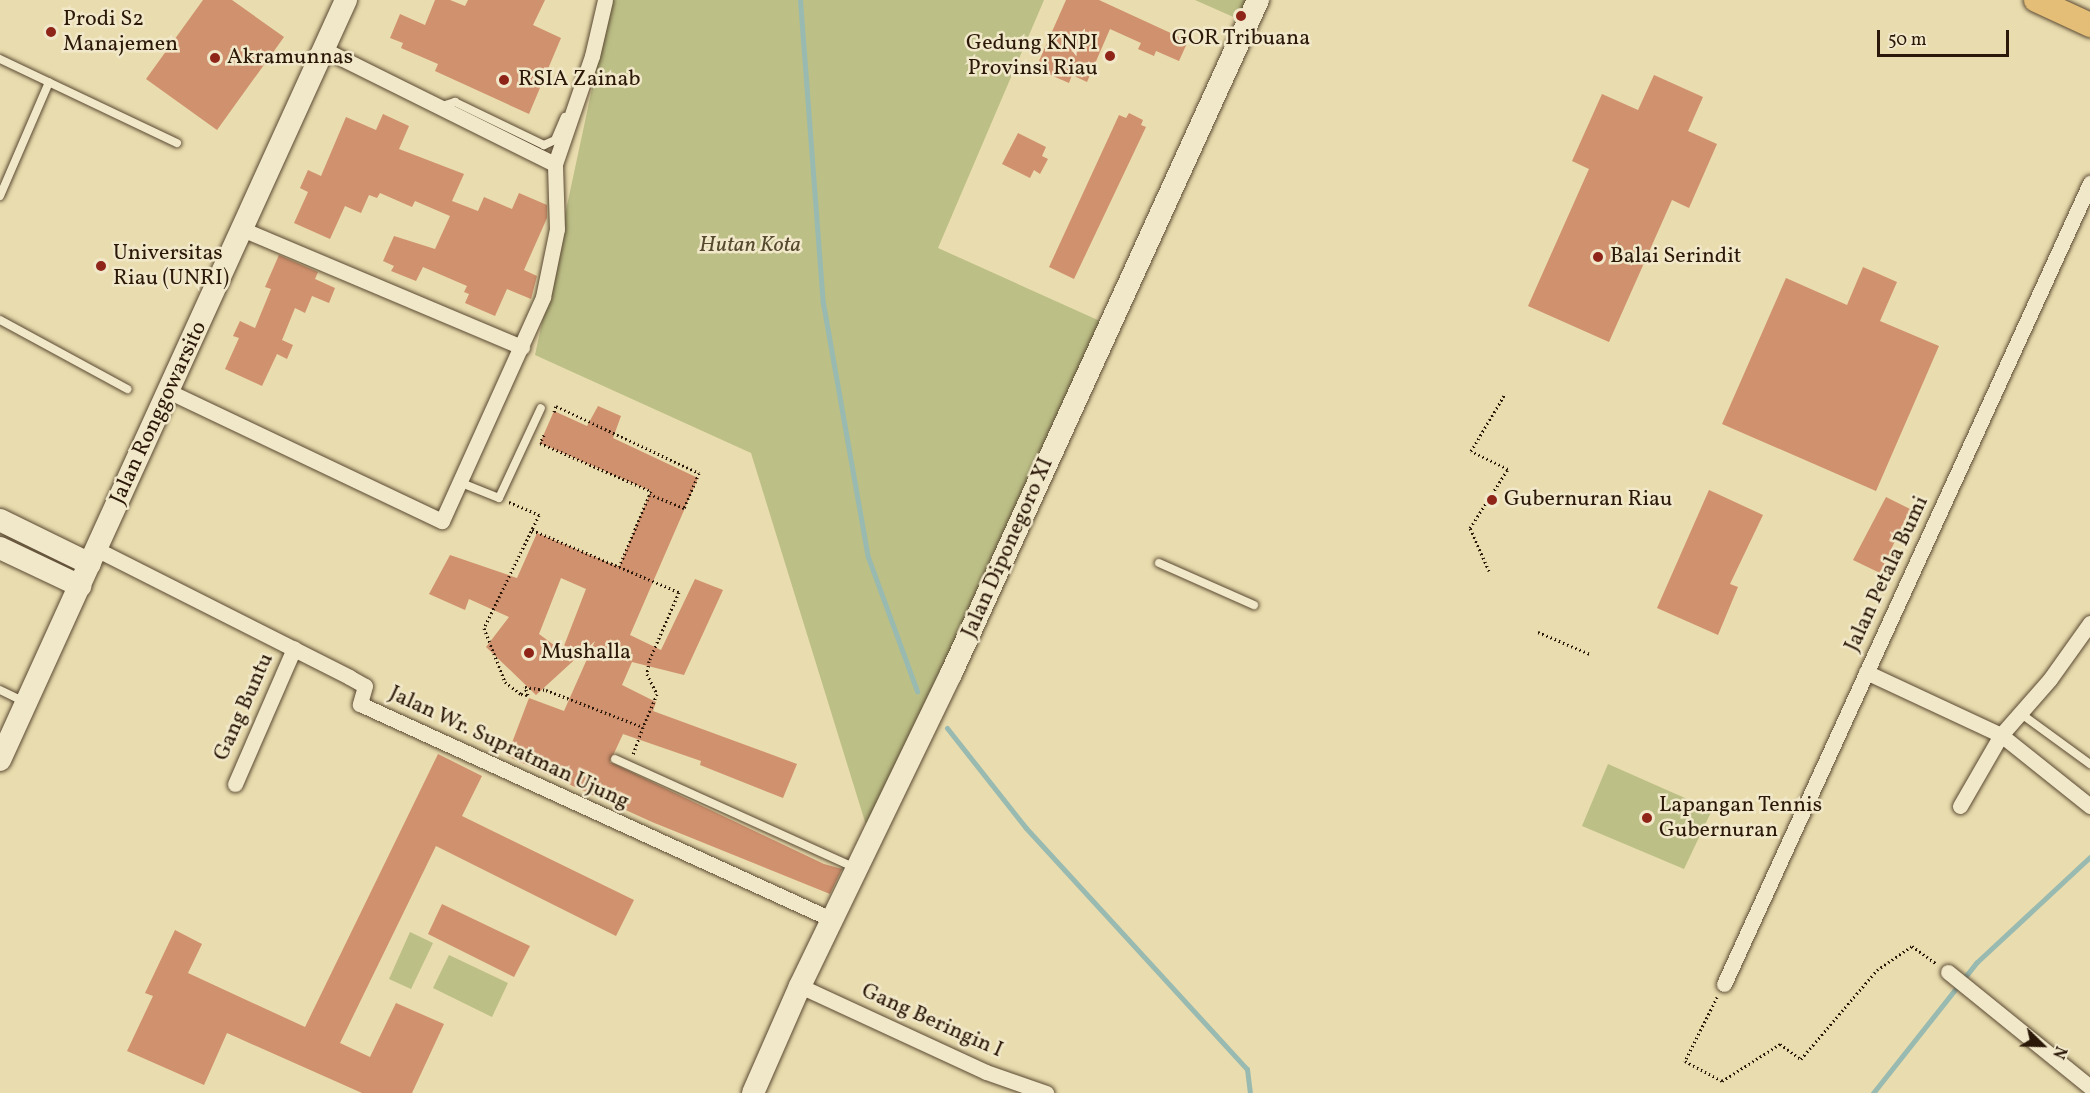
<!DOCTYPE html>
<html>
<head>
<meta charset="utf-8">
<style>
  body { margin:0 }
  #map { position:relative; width:2090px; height:1093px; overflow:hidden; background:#e9dcae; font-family:Vollkorn,serif }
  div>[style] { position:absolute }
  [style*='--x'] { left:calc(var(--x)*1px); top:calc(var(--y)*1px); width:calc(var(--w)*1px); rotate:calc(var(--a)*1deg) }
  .green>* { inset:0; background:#bcbf86 }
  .stream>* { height:5px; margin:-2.5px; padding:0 2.5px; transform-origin:2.5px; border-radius:2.5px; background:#99bab1 }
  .building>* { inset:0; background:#d0916e }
  .path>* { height:3px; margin-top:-1.5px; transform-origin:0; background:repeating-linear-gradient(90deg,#2b1808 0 1.5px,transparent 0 4.5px) }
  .roads { filter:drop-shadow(0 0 2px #5a4932) drop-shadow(0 0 2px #5a4932) }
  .lane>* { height:8px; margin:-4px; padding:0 4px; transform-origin:4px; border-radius:4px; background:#f1e8ca }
  .street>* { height:15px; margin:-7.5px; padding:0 7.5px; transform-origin:7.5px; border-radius:7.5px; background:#f1e8ca }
  .secondary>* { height:22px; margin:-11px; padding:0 11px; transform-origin:11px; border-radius:11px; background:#f1e8ca }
  .primary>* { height:24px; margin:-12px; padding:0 12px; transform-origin:12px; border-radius:12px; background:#e4be77 }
  .dots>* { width:16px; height:16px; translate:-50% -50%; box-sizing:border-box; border:3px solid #f1e8ca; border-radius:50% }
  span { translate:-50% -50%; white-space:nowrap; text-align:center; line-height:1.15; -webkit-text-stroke:5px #f1e8ca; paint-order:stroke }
  .poi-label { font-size:22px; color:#2b1808 }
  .left { translate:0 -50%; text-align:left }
  .right { translate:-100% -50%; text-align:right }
  .park-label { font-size:22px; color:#564a2e; font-style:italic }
  .street-label { font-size:22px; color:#2b1808 }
  .north { position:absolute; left:2012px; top:1015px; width:60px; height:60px; -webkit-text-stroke:4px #f1e8ca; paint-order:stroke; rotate:113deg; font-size:16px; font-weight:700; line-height:24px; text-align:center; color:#2b1808 }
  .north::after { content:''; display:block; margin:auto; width:21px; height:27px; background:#2b1808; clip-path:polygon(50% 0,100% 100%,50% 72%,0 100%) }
  .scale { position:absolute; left:1877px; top:30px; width:132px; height:27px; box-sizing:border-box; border:3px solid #2b1808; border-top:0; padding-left:8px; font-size:18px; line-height:21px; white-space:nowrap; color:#2b1808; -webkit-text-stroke:4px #f1e8ca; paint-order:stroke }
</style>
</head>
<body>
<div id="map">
  <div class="green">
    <i style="clip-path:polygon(611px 0,1044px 0,938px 248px,1111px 326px,870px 838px,751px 453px,535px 355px)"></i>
    <i style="clip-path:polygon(1195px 0,1257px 0,1247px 23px)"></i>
    <i style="clip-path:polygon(1608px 764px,1712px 810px,1684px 869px,1582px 826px)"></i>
    <i style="clip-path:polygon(410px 932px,433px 943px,411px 989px,389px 979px)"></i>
    <i style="clip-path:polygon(449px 955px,508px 983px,492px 1017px,433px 988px)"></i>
  </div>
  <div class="stream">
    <i style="--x:800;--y:0;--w:304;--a:85.7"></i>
    <i style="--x:823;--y:303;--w:258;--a:80"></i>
    <i style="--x:868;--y:557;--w:143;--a:69.9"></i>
    <i style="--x:947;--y:728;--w:127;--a:51.7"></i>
    <i style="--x:1026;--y:828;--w:327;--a:47.5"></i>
    <i style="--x:1247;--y:1069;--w:24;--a:83"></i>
    <i style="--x:1873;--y:1093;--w:167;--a:-51.6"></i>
    <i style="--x:1977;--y:962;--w:154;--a:-42.9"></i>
  </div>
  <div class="building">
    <i style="clip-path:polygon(203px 0,232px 0,284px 37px,217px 130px,146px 79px)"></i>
    <i style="clip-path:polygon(435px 0,450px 0,465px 6px,468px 0,545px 0,533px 25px,561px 38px,529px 114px,435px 71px,438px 64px,401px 48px,403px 43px,390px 38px,400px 14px,425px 25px)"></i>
    <i style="clip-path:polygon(1066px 0,1099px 0,1188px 41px,1179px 61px,1156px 51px,1154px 56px,1138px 49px,1141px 43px,1110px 29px,1087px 82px,1072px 75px,1069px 83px,1046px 73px,1049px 65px,1039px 61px)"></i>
    <i style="clip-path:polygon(1654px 75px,1703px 97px,1688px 131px,1717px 144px,1689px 208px,1672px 200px,1609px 342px,1528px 306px,1589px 169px,1572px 161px,1602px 94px,1638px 110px)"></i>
    <i style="clip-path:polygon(1129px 113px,1143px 120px,1141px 125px,1146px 127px,1074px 279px,1049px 267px,1119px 115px,1126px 118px)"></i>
    <i style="clip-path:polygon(383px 114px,409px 126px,399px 149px,464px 174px,452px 201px,478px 211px,484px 197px,512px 209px,519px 193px,547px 205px,547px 218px,524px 270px,537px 276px,531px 299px,507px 289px,495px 316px,465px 303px,469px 294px,464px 292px,467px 286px,423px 267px,416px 281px,391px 271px,394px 266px,383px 261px,394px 236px,435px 249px,450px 216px,415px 201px,412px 207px,380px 193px,377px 198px,369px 195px,361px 213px,345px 206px,330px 239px,294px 223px,308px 192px,300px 188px,308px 170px,321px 176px,346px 117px,376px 130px)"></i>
    <i style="clip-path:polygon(1018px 133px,1046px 147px,1042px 156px,1048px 159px,1040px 174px,1034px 170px,1030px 178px,1002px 164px)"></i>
    <i style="clip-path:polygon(279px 255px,318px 272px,315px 279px,335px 288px,329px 303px,312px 296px,305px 313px,295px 308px,282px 340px,293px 345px,287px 359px,277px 354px,262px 386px,225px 369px,239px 338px,233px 336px,240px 321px,255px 328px,271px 289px,265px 287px)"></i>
    <i style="clip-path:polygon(1863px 267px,1897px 282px,1880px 321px,1939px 346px,1876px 491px,1722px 424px,1786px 278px,1847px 305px)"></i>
    <i style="clip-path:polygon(evenodd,598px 406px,621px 416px,613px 438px,698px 478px,630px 635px,661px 650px,695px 579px,723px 590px,684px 675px,632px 662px,622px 685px,656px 702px,653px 711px,797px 764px,783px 798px,700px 765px,701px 761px,623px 734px,610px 762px,824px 864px,842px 869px,830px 894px,652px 822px,507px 756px,529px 698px,564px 711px,595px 641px,536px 695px,486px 647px,509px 617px,469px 599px,465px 610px,429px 594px,450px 555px,517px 578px,537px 533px,619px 567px,651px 491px,540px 443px,554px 411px,587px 426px,598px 406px,561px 578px,586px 589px,562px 651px,539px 634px,561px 578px)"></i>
    <i style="clip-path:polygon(1709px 490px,1763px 515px,1730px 584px,1738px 587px,1718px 635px,1657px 608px)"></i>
    <i style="clip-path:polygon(1886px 497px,1910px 509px,1880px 573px,1853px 560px)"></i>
    <i style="clip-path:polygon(438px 754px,482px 776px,462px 816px,634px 900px,616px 936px,436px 846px,340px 1043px,370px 1057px,396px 1003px,444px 1024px,412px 1093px,362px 1093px,227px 1033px,204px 1085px,127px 1051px,153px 996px,145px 993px,175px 930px,202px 944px,188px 973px,305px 1027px)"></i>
    <i style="clip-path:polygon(442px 904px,530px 946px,514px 977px,428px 934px)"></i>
  </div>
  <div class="path">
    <i style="--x:554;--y:412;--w:6;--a:-72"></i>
    <i style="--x:556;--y:406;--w:158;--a:25.1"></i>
    <i style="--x:699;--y:473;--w:38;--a:113"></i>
    <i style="--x:684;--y:508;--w:37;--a:-158"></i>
    <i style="--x:544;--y:435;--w:9;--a:117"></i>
    <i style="--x:540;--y:443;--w:121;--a:23.4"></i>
    <i style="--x:651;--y:491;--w:82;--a:112.8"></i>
    <i style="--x:509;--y:502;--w:33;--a:23"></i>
    <i style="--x:539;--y:515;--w:126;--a:116"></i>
    <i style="--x:484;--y:628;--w:58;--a:68.7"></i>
    <i style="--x:505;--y:682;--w:20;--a:37"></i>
    <i style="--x:521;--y:694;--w:7;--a:8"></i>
    <i style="--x:528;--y:695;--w:9;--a:-111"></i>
    <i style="--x:525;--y:687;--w:21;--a:8"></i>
    <i style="--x:546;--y:690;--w:104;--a:20.9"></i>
    <i style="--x:643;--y:727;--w:29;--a:110"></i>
    <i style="--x:532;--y:530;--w:160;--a:22.9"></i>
    <i style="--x:679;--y:592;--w:75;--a:113.5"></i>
    <i style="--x:649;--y:661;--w:13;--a:99"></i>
    <i style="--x:647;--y:674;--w:22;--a:63"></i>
    <i style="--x:657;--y:694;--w:36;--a:113"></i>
    <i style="--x:1489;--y:571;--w:47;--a:-113.8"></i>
    <i style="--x:1470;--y:528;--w:70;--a:-57.2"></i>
    <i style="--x:1508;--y:469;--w:41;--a:-154.1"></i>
    <i style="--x:1471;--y:451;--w:66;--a:-59.2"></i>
    <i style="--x:1538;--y:632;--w:56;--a:22.9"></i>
    <i style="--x:1717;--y:997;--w:72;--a:116.6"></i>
    <i style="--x:1685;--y:1061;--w:42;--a:28.4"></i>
    <i style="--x:1722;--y:1081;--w:69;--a:-32.5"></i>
    <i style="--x:1780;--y:1044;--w:26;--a:36"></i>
    <i style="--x:1801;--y:1059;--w:117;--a:-49.5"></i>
    <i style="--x:1877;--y:970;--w:42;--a:-34.4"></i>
    <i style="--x:1912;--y:946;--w:31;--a:36"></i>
  </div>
  <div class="roads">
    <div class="lane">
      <i style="--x:0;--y:59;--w:196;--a:25.4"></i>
      <i style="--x:442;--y:106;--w:14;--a:-17"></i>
      <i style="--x:455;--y:102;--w:99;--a:25.8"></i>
      <i style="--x:544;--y:145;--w:12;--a:-24"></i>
      <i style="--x:555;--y:140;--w:25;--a:-67"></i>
      <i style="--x:0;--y:196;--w:124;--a:-66.7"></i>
      <i style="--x:0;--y:320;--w:145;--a:28.5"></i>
      <i style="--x:459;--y:482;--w:43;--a:21.8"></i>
      <i style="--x:499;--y:498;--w:99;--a:-65"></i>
      <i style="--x:1159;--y:563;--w:104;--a:23.9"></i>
      <i style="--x:0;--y:690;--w:25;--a:26"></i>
      <i style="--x:2020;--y:713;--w:87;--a:36.1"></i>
      <i style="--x:615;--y:759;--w:264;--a:24.4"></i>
    </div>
    <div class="street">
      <i style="--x:323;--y:49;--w:259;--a:26.4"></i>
      <i style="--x:242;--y:229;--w:304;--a:22.9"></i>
      <i style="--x:170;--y:392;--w:301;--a:25.4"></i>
      <i style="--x:442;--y:521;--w:246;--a:-65.7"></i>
      <i style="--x:543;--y:297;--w:69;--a:-78.4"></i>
      <i style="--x:557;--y:229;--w:65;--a:-91.8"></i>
      <i style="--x:555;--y:164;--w:114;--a:-71.1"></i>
      <i style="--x:592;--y:56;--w:57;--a:-76.9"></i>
      <i style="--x:96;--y:549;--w:284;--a:26.8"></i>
      <i style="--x:349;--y:677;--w:18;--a:29"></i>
      <i style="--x:365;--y:686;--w:19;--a:106"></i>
      <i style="--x:360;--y:704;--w:520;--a:24.54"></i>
      <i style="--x:1866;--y:672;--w:149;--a:25"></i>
      <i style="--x:2001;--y:735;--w:114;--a:38.6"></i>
      <i style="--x:235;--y:784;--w:148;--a:-66.5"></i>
      <i style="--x:1960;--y:806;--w:82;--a:-60"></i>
      <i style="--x:2001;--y:735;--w:74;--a:-48.8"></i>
      <i style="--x:2050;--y:679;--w:69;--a:-54.5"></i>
      <i style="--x:1948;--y:972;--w:183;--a:39"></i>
      <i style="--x:1724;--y:984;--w:881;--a:-65.44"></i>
      <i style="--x:800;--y:986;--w:205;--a:24.8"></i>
      <i style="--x:986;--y:1072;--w:64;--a:19.3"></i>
    </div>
    <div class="secondary">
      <i style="--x:0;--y:520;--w:100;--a:26.1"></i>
      <i style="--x:0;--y:548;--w:89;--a:25.4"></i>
      <i style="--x:0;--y:760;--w:835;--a:-65.52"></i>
      <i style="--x:753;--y:1093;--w:117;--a:-66.3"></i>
      <i style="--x:800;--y:986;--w:347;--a:-64.2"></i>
      <i style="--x:951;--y:674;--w:741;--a:-65.51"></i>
    </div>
    <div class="primary">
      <i style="--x:2036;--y:0;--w:60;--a:24.8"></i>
    </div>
  </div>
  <div class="dots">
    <i style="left:1241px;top:16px;background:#8f2418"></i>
    <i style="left:51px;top:32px;background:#8f2418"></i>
    <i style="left:1110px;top:56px;background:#8f2418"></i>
    <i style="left:215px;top:58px;background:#8f2418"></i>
    <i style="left:504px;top:80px;background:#8f2418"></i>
    <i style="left:1598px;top:257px;background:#8f2418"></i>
    <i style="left:101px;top:266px;background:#8f2418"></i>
    <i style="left:1492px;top:500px;background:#8f2418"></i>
    <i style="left:529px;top:653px;background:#8f2418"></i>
    <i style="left:1647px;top:818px;background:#8f2418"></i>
  </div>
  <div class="poi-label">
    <span class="left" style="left:63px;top:32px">Prodi S2<br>Manajemen</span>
    <span style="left:1241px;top:39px">GOR Tribuana</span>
    <span class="right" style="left:1098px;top:56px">Gedung KNPI<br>Provinsi Riau</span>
    <span class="left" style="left:227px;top:58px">Akramunnas</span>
    <span class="left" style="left:518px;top:80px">RSIA Zainab</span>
    <span class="left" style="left:113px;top:266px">Universitas<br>Riau (UNRI)</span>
    <span class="left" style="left:1610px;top:257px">Balai Serindit</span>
    <span class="left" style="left:1504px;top:500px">Gubernuran Riau</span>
    <span class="left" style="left:541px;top:653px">Mushalla</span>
    <span class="left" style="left:1659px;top:818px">Lapangan Tennis<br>Gubernuran</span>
  </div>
  <div class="park-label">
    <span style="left:750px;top:246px">Hutan Kota</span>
  </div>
  <div class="street-label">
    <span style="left:159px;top:413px;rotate:-65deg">Jalan Ronggowarsito</span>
    <span style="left:1008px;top:548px;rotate:-66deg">Jalan Diponegoro XI</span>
    <span style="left:1887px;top:574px;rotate:-65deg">Jalan Petala Bumi</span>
    <span style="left:244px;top:707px;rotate:-66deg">Gang Buntu</span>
    <span style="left:509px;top:748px;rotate:25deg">Jalan Wr. Supratman Ujung</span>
    <span style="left:932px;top:1021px;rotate:24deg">Gang Beringin I</span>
  </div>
  <div class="north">N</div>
  <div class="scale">50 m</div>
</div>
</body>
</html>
